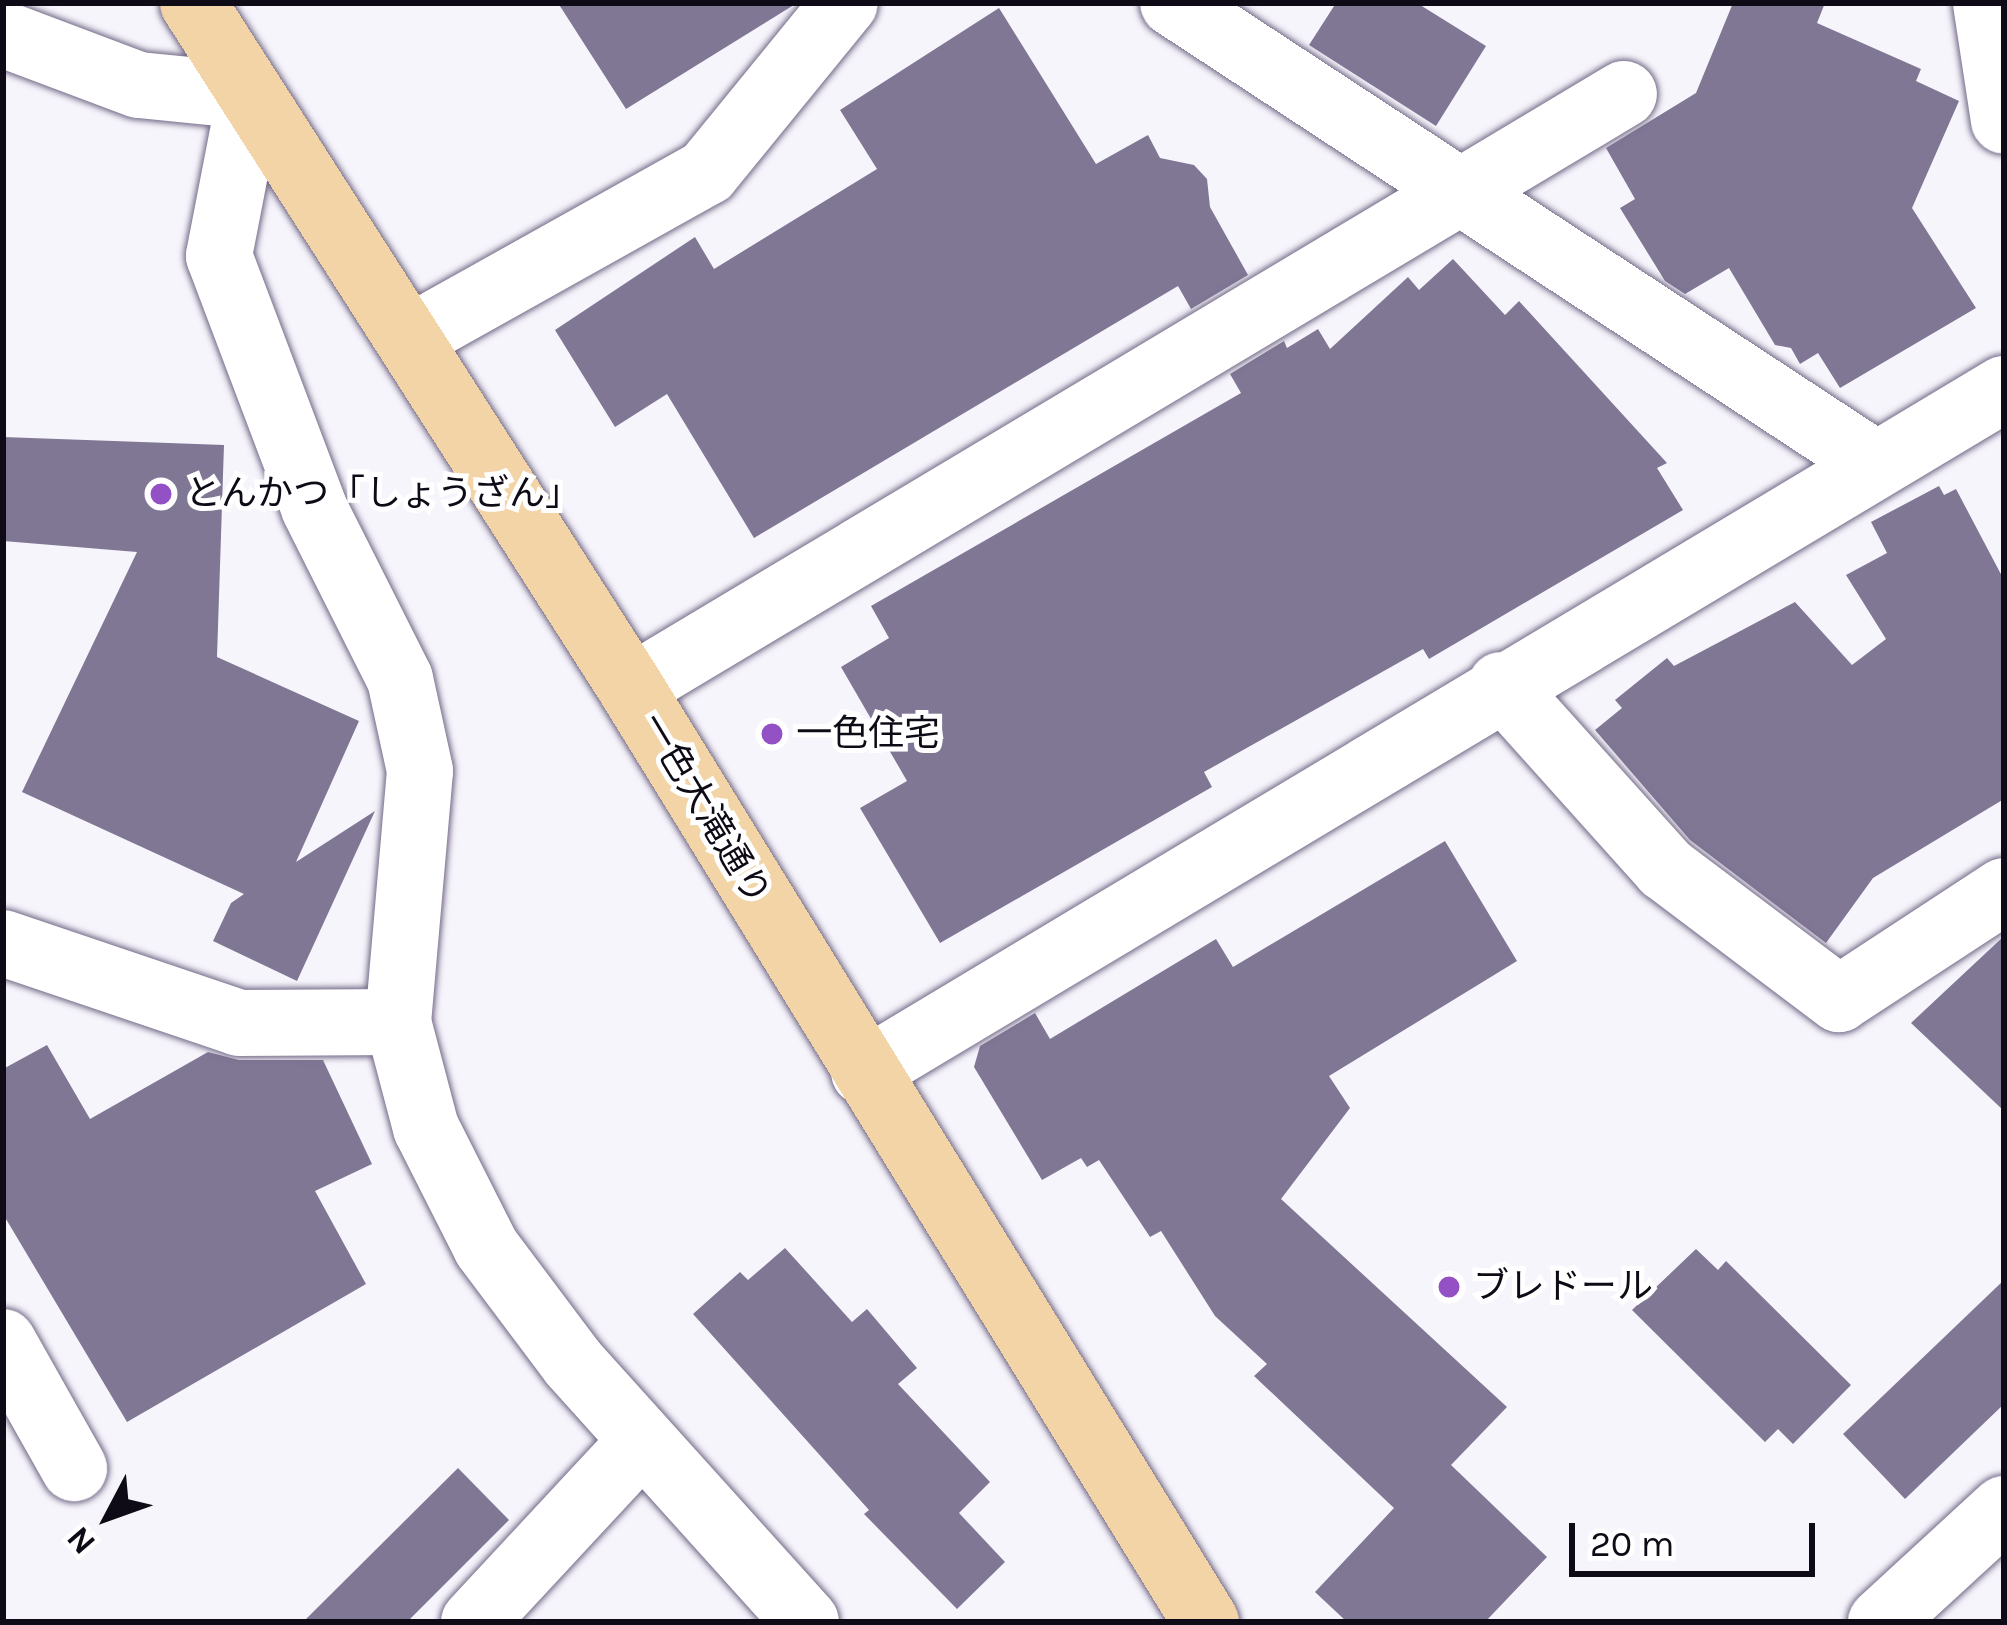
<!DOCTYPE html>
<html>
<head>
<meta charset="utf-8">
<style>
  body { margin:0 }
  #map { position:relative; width:2007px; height:1625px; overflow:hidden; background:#f7f5fc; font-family:Karla,"Noto Sans JP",sans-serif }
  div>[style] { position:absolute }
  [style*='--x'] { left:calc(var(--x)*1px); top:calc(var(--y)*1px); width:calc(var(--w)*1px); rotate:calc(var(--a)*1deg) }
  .building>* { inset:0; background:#807795 }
  .roads { filter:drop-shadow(0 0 3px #736a87) drop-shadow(0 0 3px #736a87) }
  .minor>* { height:66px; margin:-33px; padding:0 33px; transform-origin:33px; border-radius:33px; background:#fff }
  .primary>* { height:66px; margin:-33px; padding:0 33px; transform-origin:33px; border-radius:33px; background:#f3d4a7 }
  .dots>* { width:33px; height:33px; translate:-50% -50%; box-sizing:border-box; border:6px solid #fff; border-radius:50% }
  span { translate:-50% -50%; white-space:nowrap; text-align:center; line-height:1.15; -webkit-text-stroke:10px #fff; paint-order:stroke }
  .poi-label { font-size:36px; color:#0f0b16 }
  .left { translate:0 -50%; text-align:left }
  .street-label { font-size:36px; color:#0f0b16 }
  .frame { position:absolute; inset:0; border:6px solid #0f0b16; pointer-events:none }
  .north { position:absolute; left:48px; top:1457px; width:120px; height:120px; -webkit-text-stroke:9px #fff; paint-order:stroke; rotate:229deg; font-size:33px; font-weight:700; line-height:48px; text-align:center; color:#0f0b16 }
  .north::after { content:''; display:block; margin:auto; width:42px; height:54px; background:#0f0b16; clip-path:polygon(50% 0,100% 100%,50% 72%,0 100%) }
  .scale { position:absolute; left:1569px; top:1523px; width:246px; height:54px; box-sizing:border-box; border:6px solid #0f0b16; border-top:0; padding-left:15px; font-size:36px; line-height:42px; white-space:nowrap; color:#0f0b16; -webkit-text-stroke:9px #fff; paint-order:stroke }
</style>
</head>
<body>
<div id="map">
  <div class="building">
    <i style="clip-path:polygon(558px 3px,797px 3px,626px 109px)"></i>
    <i style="clip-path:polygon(1336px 3px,1417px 3px,1486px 46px,1436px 126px,1309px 45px)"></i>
    <i style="clip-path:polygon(1733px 3px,1825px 3px,1817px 23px,1921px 69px,1916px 81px,1959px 101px,1912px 208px,1976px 308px,1840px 388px,1818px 353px,1800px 364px,1791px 348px,1775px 345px,1729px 268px,1685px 294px,1665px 281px,1620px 208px,1635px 199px,1606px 148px,1696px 93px)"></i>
    <i style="clip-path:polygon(999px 8px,1096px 164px,1148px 135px,1160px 158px,1194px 165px,1207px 179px,1210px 207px,1248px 275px,1191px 309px,1178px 286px,754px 538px,667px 394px,615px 427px,555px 330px,695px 237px,714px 269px,877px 169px,840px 110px)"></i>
    <i style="clip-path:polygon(1453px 259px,1505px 315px,1519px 301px,1667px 463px,1657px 468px,1683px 510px,1429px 659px,1423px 649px,1204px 772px,1212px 787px,940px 943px,860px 808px,907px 781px,841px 667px,889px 638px,871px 606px,1241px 393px,1230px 374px,1284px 341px,1287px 348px,1318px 329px,1330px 349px,1408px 277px,1419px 290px)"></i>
    <i style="clip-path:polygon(3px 437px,224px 445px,217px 657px,359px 721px,296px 862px,375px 811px,297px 981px,213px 941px,231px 903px,244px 894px,22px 792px,137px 552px,3px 541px)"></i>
    <i style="clip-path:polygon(1939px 486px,1944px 495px,1956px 489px,2004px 580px,2004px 799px,1873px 878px,1826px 943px,1690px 840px,1595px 730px,1622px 708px,1615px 700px,1667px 658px,1674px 666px,1795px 602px,1852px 665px,1886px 639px,1846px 575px,1887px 553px,1871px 522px)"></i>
    <i style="clip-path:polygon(1445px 841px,1517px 961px,1329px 1076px,1350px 1108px,1281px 1199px,1507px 1407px,1451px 1465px,1547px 1557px,1485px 1622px,1347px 1622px,1315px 1592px,1394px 1508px,1254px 1376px,1267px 1364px,1215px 1316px,1161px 1231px,1150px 1237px,1099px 1160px,1087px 1167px,1081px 1158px,1042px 1180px,974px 1067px,980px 1046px,1035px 1013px,1050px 1039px,1216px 939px,1233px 967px)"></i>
    <i style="clip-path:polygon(2004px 936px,2004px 1111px,1911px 1023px)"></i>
    <i style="clip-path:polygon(47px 1045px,90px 1119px,208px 1052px,239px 1060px,323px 1060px,372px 1164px,315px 1191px,366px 1284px,127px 1422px,3px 1214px,3px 1069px)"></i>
    <i style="clip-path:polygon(785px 1248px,852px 1322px,867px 1309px,917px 1368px,898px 1384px,990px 1482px,959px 1513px,1005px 1562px,957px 1609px,864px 1514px,869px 1510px,693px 1314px,740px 1272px,748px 1280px)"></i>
    <i style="clip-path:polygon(1696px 1249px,1718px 1270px,1726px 1261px,1851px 1385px,1793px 1444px,1778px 1429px,1765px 1442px,1632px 1310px)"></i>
    <i style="clip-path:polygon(2004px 1280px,2004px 1404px,1905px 1499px,1843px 1434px)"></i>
    <i style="clip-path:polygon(458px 1468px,509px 1520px,407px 1622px,303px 1622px)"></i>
  </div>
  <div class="roads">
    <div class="minor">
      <i style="--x:1173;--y:3;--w:838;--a:33.27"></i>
      <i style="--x:1986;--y:3;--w:119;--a:81.3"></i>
      <i style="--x:3;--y:34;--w:145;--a:20.6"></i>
      <i style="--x:139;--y:85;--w:112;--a:5.7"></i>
      <i style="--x:250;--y:96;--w:163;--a:101"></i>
      <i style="--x:219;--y:256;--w:269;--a:69.3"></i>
      <i style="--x:314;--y:508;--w:191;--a:63.3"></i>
      <i style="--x:400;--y:679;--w:94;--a:77.7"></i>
      <i style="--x:420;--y:771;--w:252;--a:95"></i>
      <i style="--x:398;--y:1022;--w:110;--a:75.2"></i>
      <i style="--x:426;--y:1128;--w:133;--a:63.2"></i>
      <i style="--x:486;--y:1247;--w:145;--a:53.1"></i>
      <i style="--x:573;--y:1363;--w:348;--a:48"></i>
      <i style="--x:410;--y:338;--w:340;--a:-29.2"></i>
      <i style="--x:707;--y:172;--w:218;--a:-50.8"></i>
      <i style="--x:1501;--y:685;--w:246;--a:48.1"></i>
      <i style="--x:1665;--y:868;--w:218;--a:37"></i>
      <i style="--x:1839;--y:999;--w:197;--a:-33.2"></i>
      <i style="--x:631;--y:688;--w:1157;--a:-30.89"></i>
      <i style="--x:3;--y:943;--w:249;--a:18.7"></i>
      <i style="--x:239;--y:1023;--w:159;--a:-0.4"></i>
      <i style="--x:864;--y:1072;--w:1329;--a:-30.93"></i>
      <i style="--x:3;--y:1342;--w:145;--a:60.6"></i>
      <i style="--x:474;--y:1622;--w:247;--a:-47.1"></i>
      <i style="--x:1881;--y:1622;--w:167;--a:-42.6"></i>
    </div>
    <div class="primary">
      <i style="--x:193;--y:3;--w:813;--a:57.4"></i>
      <i style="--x:631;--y:688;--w:1097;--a:58.38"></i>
    </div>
  </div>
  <div class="dots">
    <i style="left:161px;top:494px;background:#9451c6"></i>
    <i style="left:772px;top:734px;background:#9451c6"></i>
    <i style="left:1449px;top:1287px;background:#9451c6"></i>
  </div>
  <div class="poi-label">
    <span class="left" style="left:185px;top:494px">とんかつ「しょうざん」</span>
    <span class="left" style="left:796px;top:734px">一色住宅</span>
    <span class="left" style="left:1473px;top:1287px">ブレドール</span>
  </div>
  <div class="street-label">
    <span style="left:705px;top:809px;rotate:59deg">一色大滝通り</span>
  </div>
  <div class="frame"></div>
  <div class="north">N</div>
  <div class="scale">20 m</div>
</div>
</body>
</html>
